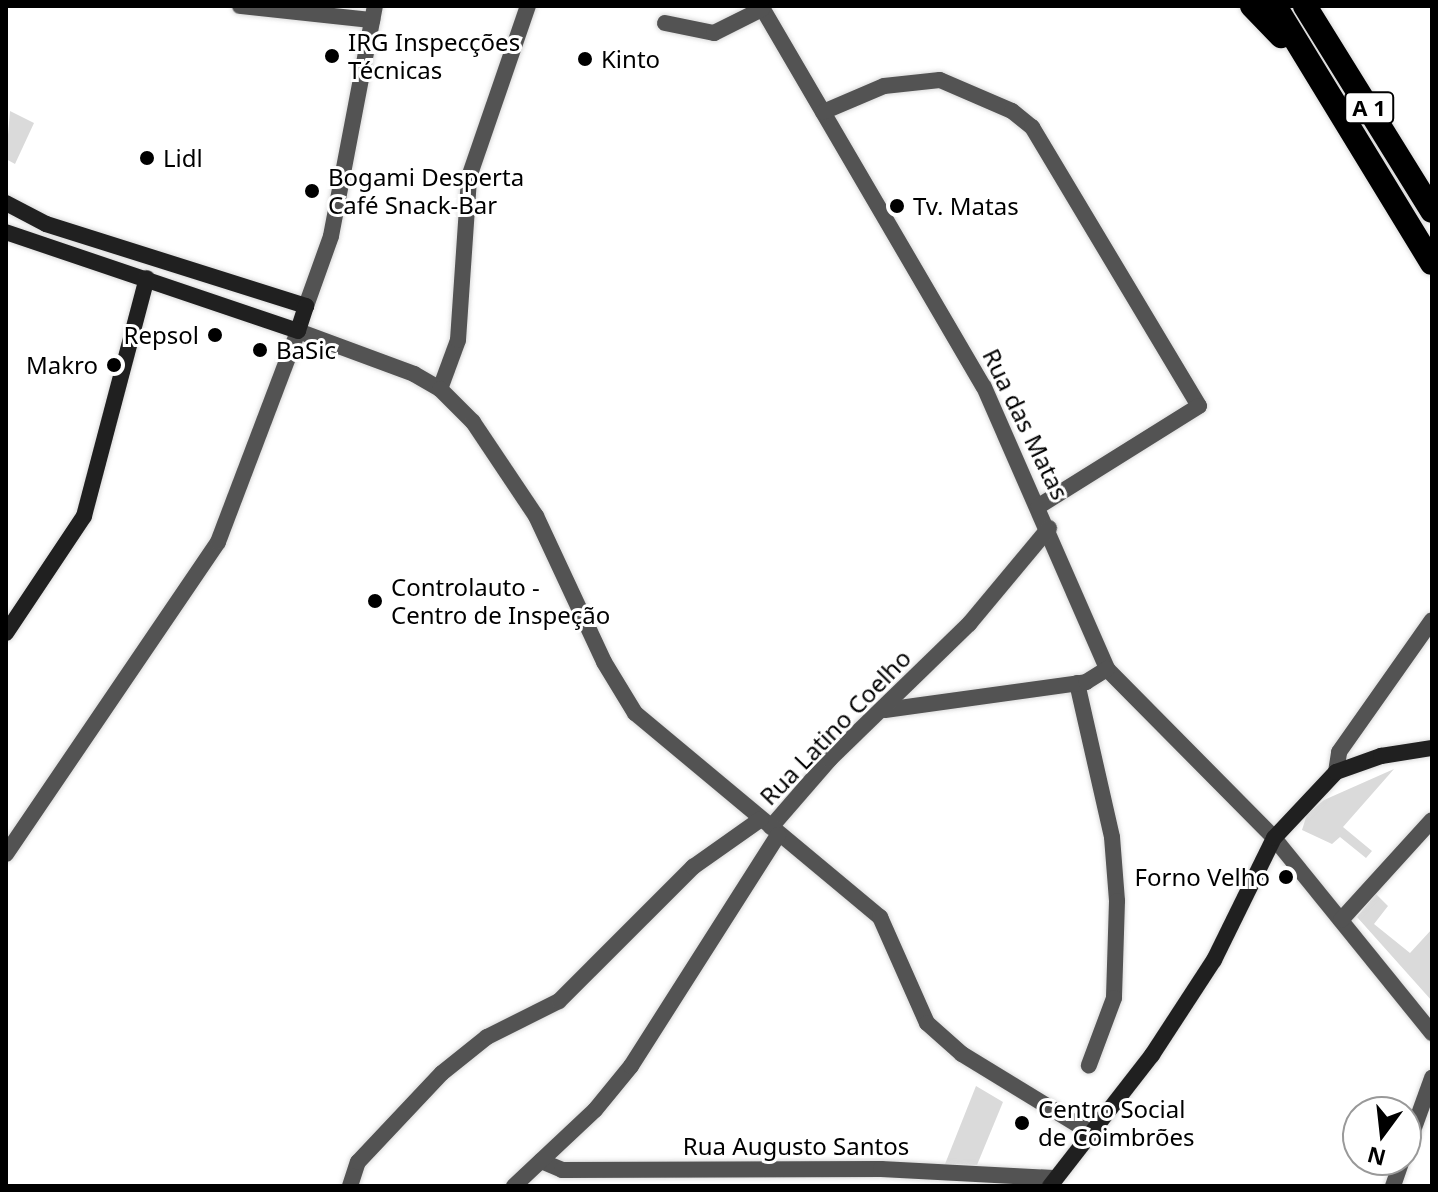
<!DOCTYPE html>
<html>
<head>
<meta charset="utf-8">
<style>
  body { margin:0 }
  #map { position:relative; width:1438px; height:1192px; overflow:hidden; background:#fff; font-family:"Noto Sans",sans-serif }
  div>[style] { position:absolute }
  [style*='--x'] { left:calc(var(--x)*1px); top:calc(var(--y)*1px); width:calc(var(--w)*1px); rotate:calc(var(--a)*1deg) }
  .green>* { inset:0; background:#dadada }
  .roads { filter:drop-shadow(0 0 2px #dbdbdb) drop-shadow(0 0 2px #dbdbdb) }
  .street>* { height:16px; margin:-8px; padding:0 8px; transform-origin:8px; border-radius:8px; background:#535353 }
  .secondary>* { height:16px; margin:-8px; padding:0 8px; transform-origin:8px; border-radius:8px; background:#202020 }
  .highway>* { height:24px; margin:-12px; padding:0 12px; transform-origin:12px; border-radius:12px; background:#000 }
  .dots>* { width:22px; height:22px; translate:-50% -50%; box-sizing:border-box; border:4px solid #fff; border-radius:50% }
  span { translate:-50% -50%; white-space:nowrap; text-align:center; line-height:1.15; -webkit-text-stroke:6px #fff; paint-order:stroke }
  .shield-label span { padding:2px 6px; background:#fff; border:2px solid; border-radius:6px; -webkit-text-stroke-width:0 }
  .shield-label { font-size:22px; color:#000; font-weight:700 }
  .poi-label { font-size:24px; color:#000 }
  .left { translate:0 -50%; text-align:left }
  .right { translate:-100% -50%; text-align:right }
  .street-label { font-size:24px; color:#000 }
  .frame { position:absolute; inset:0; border:8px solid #000; pointer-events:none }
  .north { position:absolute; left:1342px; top:1096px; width:80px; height:80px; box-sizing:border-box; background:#fff; border:2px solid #999; border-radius:50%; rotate:195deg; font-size:22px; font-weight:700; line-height:32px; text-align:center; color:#000 }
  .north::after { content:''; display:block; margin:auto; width:28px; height:36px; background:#000; clip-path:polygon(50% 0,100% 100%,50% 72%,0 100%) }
</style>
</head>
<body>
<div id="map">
  <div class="green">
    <i style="clip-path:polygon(10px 111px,34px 123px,15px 164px,6px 159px)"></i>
    <i style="clip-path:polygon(1394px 769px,1343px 827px,1372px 851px,1366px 858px,1340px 837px,1332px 844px,1302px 830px,1307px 814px,1324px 800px)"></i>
    <i style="clip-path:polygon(1376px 894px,1388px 906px,1374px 924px,1410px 953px,1432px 929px,1432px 1001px,1357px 917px)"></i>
    <i style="clip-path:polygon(976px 1086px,1003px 1102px,977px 1165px,945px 1164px)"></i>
  </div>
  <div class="roads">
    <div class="street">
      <i style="--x:240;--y:6;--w:133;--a:6.1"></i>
      <i style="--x:761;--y:6;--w:441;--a:59.7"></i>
      <i style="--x:984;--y:387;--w:308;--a:66.4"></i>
      <i style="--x:1107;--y:669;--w:238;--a:45.3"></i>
      <i style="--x:1274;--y:838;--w:251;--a:51"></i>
      <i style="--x:665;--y:23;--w:50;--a:11.5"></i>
      <i style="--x:714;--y:33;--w:54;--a:-26.6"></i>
      <i style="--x:823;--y:112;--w:66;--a:-23.1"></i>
      <i style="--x:884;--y:86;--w:56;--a:-6.1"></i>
      <i style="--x:940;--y:80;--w:78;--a:23.3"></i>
      <i style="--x:1012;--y:111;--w:26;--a:39"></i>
      <i style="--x:1032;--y:127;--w:325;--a:59.1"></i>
      <i style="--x:1199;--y:406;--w:189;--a:148"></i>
      <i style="--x:306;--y:306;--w:74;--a:-70.3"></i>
      <i style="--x:331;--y:236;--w:234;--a:-79.2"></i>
      <i style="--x:440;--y:389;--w:52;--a:-69.8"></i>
      <i style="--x:458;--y:340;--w:163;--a:-86.1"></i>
      <i style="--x:469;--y:177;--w:181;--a:-71"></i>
      <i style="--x:1077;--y:683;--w:158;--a:77.2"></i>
      <i style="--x:1112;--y:837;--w:64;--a:85.5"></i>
      <i style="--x:1117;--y:901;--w:97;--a:91.8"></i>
      <i style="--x:1114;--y:998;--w:72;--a:110.5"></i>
      <i style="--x:885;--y:710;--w:203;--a:-7.9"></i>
      <i style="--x:1086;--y:682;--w:25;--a:-32"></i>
      <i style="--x:1336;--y:772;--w:20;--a:-81"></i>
      <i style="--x:1339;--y:752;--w:161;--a:-54.8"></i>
      <i style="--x:771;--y:827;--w:90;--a:-49.1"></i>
      <i style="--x:830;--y:759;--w:194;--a:-44.2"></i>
      <i style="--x:969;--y:624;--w:125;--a:-50.2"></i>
      <i style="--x:6;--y:854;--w:377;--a:-55.8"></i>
      <i style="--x:218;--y:542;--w:226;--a:-69.2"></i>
      <i style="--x:298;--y:331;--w:124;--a:20.3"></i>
      <i style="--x:414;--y:374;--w:30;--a:30"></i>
      <i style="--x:440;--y:389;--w:47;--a:45"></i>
      <i style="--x:473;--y:422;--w:113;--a:56.2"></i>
      <i style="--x:536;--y:516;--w:161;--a:65"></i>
      <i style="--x:604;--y:662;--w:60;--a:58.7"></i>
      <i style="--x:635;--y:713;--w:319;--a:39.8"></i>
      <i style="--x:880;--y:917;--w:116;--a:66.1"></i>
      <i style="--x:927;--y:1023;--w:47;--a:41.5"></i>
      <i style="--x:962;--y:1054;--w:150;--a:31.4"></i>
      <i style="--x:1341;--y:920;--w:135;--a:-47.7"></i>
      <i style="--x:1406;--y:1150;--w:77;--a:-70.1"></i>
      <i style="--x:541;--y:1161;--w:23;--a:23"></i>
      <i style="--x:562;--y:1170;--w:319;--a:-0.2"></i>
      <i style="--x:881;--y:1169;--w:173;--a:3"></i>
      <i style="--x:350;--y:1186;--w:25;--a:-72"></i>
      <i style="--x:358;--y:1162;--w:122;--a:-46.7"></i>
      <i style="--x:442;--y:1073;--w:58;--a:-38.7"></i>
      <i style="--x:487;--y:1037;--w:80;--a:-26.6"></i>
      <i style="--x:559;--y:1001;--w:190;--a:-45"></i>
      <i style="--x:693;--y:867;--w:83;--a:-35.2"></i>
      <i style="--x:514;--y:1186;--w:111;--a:-43.2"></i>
      <i style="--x:595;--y:1110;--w:57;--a:-50.7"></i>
      <i style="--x:631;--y:1066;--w:274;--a:-57.5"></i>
      <i style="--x:1393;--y:1186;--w:28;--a:-71"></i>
    </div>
    <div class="secondary">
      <i style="--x:6;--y:203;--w:45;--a:27.7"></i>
      <i style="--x:46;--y:224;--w:273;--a:17.5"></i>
      <i style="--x:306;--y:306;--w:26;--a:108"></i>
      <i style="--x:298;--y:331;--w:308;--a:-161.3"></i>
      <i style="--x:6;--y:633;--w:141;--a:-56.3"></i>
      <i style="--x:84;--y:516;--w:246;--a:-75.2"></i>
      <i style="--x:1050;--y:1186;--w:166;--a:-52.1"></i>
      <i style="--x:1152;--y:1055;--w:113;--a:-56.9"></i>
      <i style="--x:1214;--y:960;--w:136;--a:-63.8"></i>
      <i style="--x:1274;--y:838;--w:91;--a:-46.8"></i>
      <i style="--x:1336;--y:772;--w:48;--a:-19.6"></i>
      <i style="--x:1381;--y:756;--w:52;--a:-8.9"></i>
    </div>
    <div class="highway">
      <i style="--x:1252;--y:6;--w:42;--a:46"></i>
      <i style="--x:1275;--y:6;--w:301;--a:58.6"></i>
      <i style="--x:1305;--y:6;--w:241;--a:58.2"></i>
    </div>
  </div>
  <div class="dots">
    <i style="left:332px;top:56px;background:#000"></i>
    <i style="left:585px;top:59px;background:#000"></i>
    <i style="left:147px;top:158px;background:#000"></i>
    <i style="left:312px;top:191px;background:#000"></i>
    <i style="left:897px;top:206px;background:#000"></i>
    <i style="left:215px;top:335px;background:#000"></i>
    <i style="left:260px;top:350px;background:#000"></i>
    <i style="left:114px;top:365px;background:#000"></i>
    <i style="left:375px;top:601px;background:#000"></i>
    <i style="left:1286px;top:877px;background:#000"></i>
    <i style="left:1022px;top:1123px;background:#000"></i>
  </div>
  <div class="shield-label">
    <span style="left:1369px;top:108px">A 1</span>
  </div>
  <div class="poi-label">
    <span class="left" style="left:348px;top:56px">IRG Inspecções<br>Técnicas</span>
    <span class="left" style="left:601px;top:59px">Kinto</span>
    <span class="left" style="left:163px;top:158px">Lidl</span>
    <span class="left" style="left:328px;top:191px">Bogami Desperta<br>Café Snack-Bar</span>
    <span class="left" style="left:913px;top:206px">Tv. Matas</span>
    <span class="right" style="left:199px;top:335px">Repsol</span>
    <span class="left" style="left:276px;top:350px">BaSic</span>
    <span class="right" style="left:98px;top:365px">Makro</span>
    <span class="left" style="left:391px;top:601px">Controlauto -<br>Centro de Inspeção</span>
    <span class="right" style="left:1270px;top:877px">Forno Velho</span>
    <span class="left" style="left:1038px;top:1123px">Centro Social<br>de Coimbrões</span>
  </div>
  <div class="street-label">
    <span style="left:1026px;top:424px;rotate:64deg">Rua das Matas</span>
    <span style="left:835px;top:727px;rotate:-46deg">Rua Latino Coelho</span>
    <span style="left:796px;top:1146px">Rua Augusto Santos</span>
  </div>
  <div class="frame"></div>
  <div class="north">N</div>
</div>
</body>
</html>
